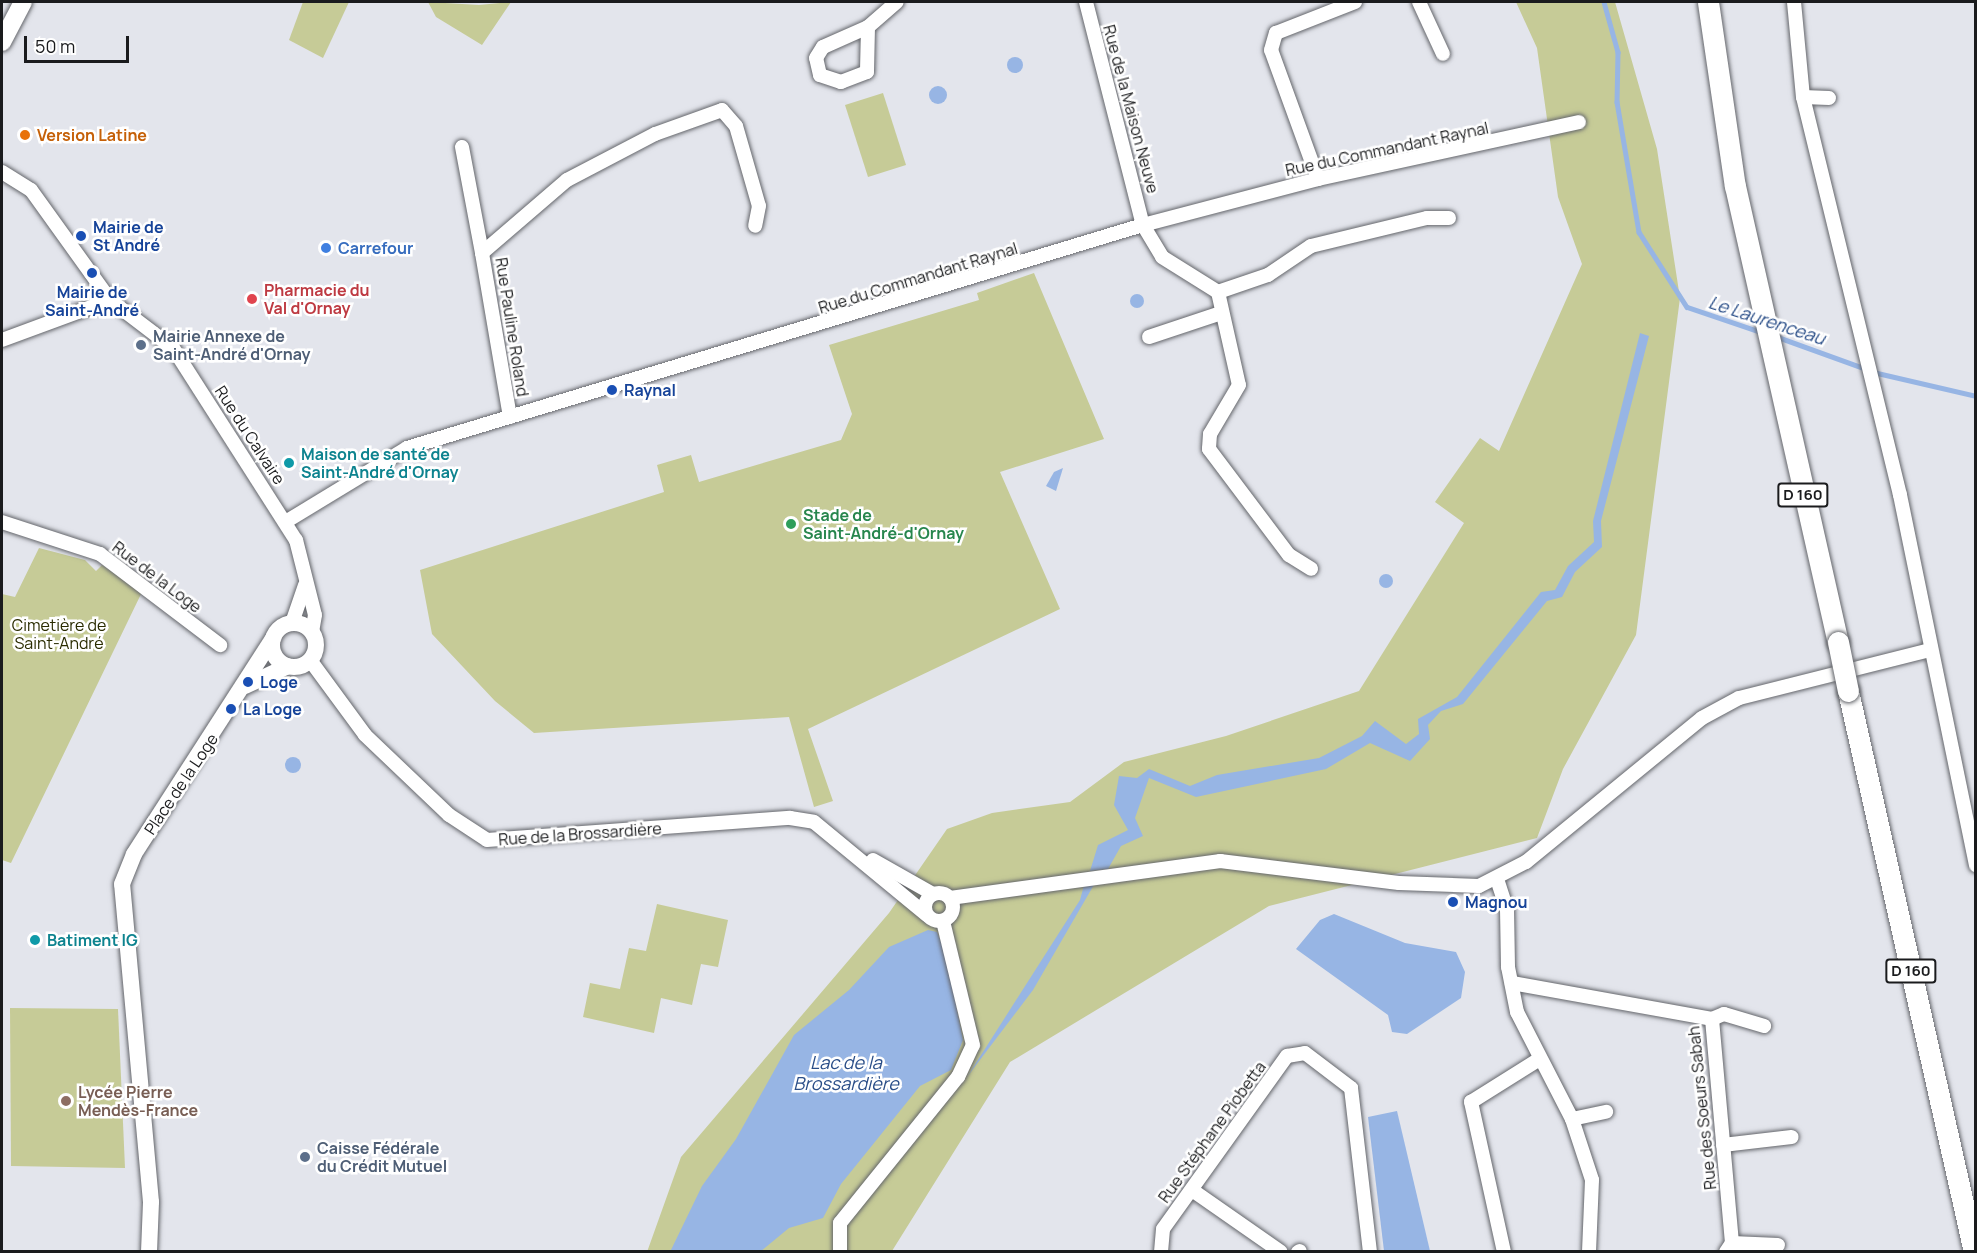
<!DOCTYPE html>
<html>
<head>
<meta charset="utf-8">
<style>
  body { margin:0 }
  #map { position:relative; width:1977px; height:1253px; overflow:hidden; background:#e3e5ec; font-family:Manrope,sans-serif }
  div>[style] { position:absolute }
  [style*='--x'] { left:calc(var(--x)*1px); top:calc(var(--y)*1px); width:calc(var(--w)*1px); rotate:calc(var(--a)*1deg) }
  .green>* { inset:0; background:#c6cb97 }
  .water>* { inset:0; background:#97b5e4 }
  .round { border-radius:50% }
  .stream>* { height:4.5px; margin:-2.25px; padding:0 2.25px; transform-origin:2.25px; border-radius:2.25px; background:#97b5e4 }
  .roads { filter:drop-shadow(0 0 2px #64666b) drop-shadow(0 0 2px #64666b) }
  .minor>* { height:14px; margin:-7px; padding:0 7px; transform-origin:7px; border-radius:7px; background:#fff }
  .minor>.ring { margin:-7px; padding:0; box-sizing:content-box; background:none; border:14px solid #fff; border-radius:50% }
  .tertiary>* { height:16px; margin:-8px; padding:0 8px; transform-origin:8px; border-radius:8px; background:#fff }
  .tertiary>.ring { margin:-8px; padding:0; box-sizing:content-box; background:none; border:16px solid #fff; border-radius:50% }
  .secondary>* { height:18px; margin:-9px; padding:0 9px; transform-origin:9px; border-radius:9px; background:#fff }
  .primary>* { height:21px; margin:-10.5px; padding:0 10.5px; transform-origin:10.5px; border-radius:10.5px; background:#fff }
  .bridges { filter:drop-shadow(0 0 2px #64666b) drop-shadow(0 0 2px #64666b) }
  .primary-bridge>* { height:21px; margin:-10.5px; padding:0 10.5px; transform-origin:10.5px; border-radius:10.5px; background:#fff }
  .dots>* { width:16px; height:16px; translate:-50% -50%; box-sizing:border-box; border:3px solid #fff; border-radius:50% }
  span { translate:-50% -50%; white-space:nowrap; text-align:center; line-height:1.15; -webkit-text-stroke:5px #fff; paint-order:stroke }
  .shield-label span { padding:2px 4px; background:#fff; border:2px solid; border-radius:4px; -webkit-text-stroke-width:0 }
  .shield-label { font-size:15px; color:#1a1b1d; font-weight:700 }
  .street-label { font-size:16px; color:#1a1b1d }
  .food-label { font-size:16px; color:#c56008; font-weight:700 }
  .left { translate:0 -50%; text-align:left }
  .transit-label { font-size:16px; color:#164399; font-weight:700 }
  .shop-label { font-size:16px; color:#366cbe; font-weight:700 }
  .health-label { font-size:16px; color:#be3a42; font-weight:700 }
  .service-label { font-size:16px; color:#4e5e75; font-weight:700 }
  .culture-label { font-size:16px; color:#0d838f; font-weight:700 }
  .leisure-label { font-size:16px; color:#27864d; font-weight:700 }
  .park-label { font-size:16px; color:#2a2c00 }
  .education-label { font-size:16px; color:#785e54; font-weight:700 }
  .water-label { font-size:18px; color:#2a4e88; font-style:italic }
  .frame { position:absolute; inset:0; border:3px solid #1a1b1d; pointer-events:none }
  .scale { position:absolute; left:24px; top:36px; width:105px; height:27px; box-sizing:border-box; border:3px solid #1a1b1d; border-top:0; padding-left:8px; font-size:18px; line-height:21px; white-space:nowrap; color:#1a1b1d; -webkit-text-stroke:4px #fff; paint-order:stroke }
</style>
</head>
<body>
<div id="map">
  <div class="green">
    <i style="clip-path:polygon(303px 2px,349px 2px,323px 58px,289px 40px)"></i>
    <i style="clip-path:polygon(428px 2px,479px 5px,511px 2px,482px 45px,436px 17px)"></i>
    <i style="clip-path:polygon(1516px 2px,1615px 2px,1657px 149px,1680px 298px,1636px 635px,1563px 769px,1537px 838px,1269px 906px,1010px 1062px,892px 1251px,647px 1252px,681px 1157px,889px 913px,947px 829px,992px 813px,1070px 802px,1124px 762px,1226px 736px,1359px 691px,1464px 523px,1435px 502px,1480px 438px,1499px 451px,1582px 264px,1558px 197px,1537px 48px)"></i>
    <i style="clip-path:polygon(883px 93px,906px 165px,868px 177px,845px 105px)"></i>
    <i style="clip-path:polygon(1034px 273px,1104px 439px,1000px 472px,1060px 609px,808px 729px,833px 801px,814px 807px,789px 717px,534px 733px,495px 701px,432px 634px,420px 570px,664px 492px,657px 465px,691px 455px,699px 482px,841px 440px,852px 414px,829px 345px,979px 300px,977px 293px)"></i>
    <i style="clip-path:polygon(39px 548px,85px 560px,96px 571px,102px 565px,142px 592px,11px 863px,2px 860px,2px 594px,15px 597px)"></i>
    <i style="clip-path:polygon(657px 904px,728px 920px,718px 967px,701px 964px,692px 1005px,661px 998px,654px 1033px,583px 1017px,590px 983px,620px 989px,629px 948px,646px 951px)"></i>
    <i style="clip-path:polygon(10px 1008px,118px 1009px,125px 1168px,11px 1166px)"></i>
  </div>
  <div class="water">
    <i class="round" style="left:1007px;top:57px;width:16px;height:16px"></i>
    <i class="round" style="left:929px;top:86px;width:18px;height:18px"></i>
    <i class="round" style="left:1130px;top:294px;width:14px;height:14px"></i>
    <i style="clip-path:polygon(1640px 333px,1649px 336px,1601px 521px,1602px 547px,1575px 572px,1562px 597px,1547px 601px,1463px 704px,1441px 711px,1428px 725px,1430px 739px,1410px 761px,1370px 743px,1326px 769px,1196px 797px,1149px 778px,1135px 818px,1143px 836px,1121px 846px,1108px 869px,1090px 871px,1098px 845px,1128px 830px,1114px 805px,1119px 776px,1137px 778px,1149px 769px,1190px 786px,1217px 775px,1319px 758px,1362px 736px,1375px 721px,1406px 744px,1419px 734px,1418px 719px,1457px 697px,1541px 592px,1555px 590px,1568px 566px,1594px 542px,1593px 521px)"></i>
    <i style="clip-path:polygon(1063px 468px,1056px 491px,1046px 486px,1054px 472px)"></i>
    <i class="round" style="left:1379px;top:574px;width:14px;height:14px"></i>
    <i class="round" style="left:285px;top:757px;width:16px;height:16px"></i>
    <i style="clip-path:polygon(1095px 883px,1033px 990px,967px 1077px,1080px 900px,1084px 885px)"></i>
    <i style="clip-path:polygon(1334px 914px,1405px 943px,1456px 952px,1465px 972px,1461px 998px,1407px 1034px,1392px 1032px,1388px 1015px,1296px 949px,1320px 920px)"></i>
    <i style="clip-path:polygon(928px 930px,937px 932px,946px 954px,963px 1040px,951px 1070px,920px 1086px,841px 1184px,823px 1218px,789px 1228px,761px 1251px,670px 1252px,702px 1186px,736px 1139px,794px 1035px,849px 990px,889px 947px)"></i>
    <i style="clip-path:polygon(1397px 1111px,1430px 1251px,1384px 1251px,1368px 1117px)"></i>
  </div>
  <div class="stream">
    <i style="--x:1604;--y:2;--w:52;--a:74.4"></i>
    <i style="--x:1618;--y:52;--w:50;--a:91.1"></i>
    <i style="--x:1617;--y:102;--w:132;--a:80.4"></i>
    <i style="--x:1639;--y:232;--w:89;--a:57.4"></i>
    <i style="--x:1687;--y:307;--w:78;--a:18.7"></i>
    <i style="--x:1775;--y:336;--w:97;--a:19.9"></i>
    <i style="--x:1873;--y:372;--w:106;--a:13.1"></i>
  </div>
  <div class="roads">
    <div class="minor">
      <i style="--x:1086;--y:2;--w:230;--a:75.7"></i>
      <i style="--x:1143;--y:225;--w:37;--a:59"></i>
      <i style="--x:1162;--y:257;--w:66;--a:32"></i>
      <i style="--x:1218;--y:292;--w:95;--a:77.3"></i>
      <i style="--x:1239;--y:385;--w:57;--a:120.6"></i>
      <i style="--x:1210;--y:434;--w:15;--a:94"></i>
      <i style="--x:1209;--y:449;--w:133;--a:53"></i>
      <i style="--x:1289;--y:555;--w:26;--a:32"></i>
      <i style="--x:1419;--y:2;--w:57;--a:65.2"></i>
      <i style="--x:1794;--y:2;--w:95;--a:84.6"></i>
      <i style="--x:1803;--y:97;--w:410;--a:76.3"></i>
      <i style="--x:1900;--y:495;--w:378;--a:78.4"></i>
      <i style="--x:868;--y:27;--w:45;--a:91.3"></i>
      <i style="--x:867;--y:72;--w:28;--a:159"></i>
      <i style="--x:841;--y:82;--w:22;--a:-162"></i>
      <i style="--x:820;--y:75;--w:17;--a:-103"></i>
      <i style="--x:816;--y:58;--w:13;--a:-58"></i>
      <i style="--x:823;--y:47;--w:49;--a:-24"></i>
      <i style="--x:868;--y:27;--w:38;--a:-41"></i>
      <i style="--x:1803;--y:97;--w:26;--a:2"></i>
      <i style="--x:462;--y:147;--w:108;--a:79.3"></i>
      <i style="--x:2;--y:172;--w:34;--a:32"></i>
      <i style="--x:31;--y:190;--w:135;--a:54.3"></i>
      <i style="--x:110;--y:300;--w:79;--a:37.3"></i>
      <i style="--x:173;--y:348;--w:228;--a:57.4"></i>
      <i style="--x:296;--y:540;--w:77;--a:75.8"></i>
      <i style="--x:315;--y:615;--w:17;--a:100"></i>
      <i style="--x:1318;--y:179;--w:137;--a:-110"></i>
      <i style="--x:1271;--y:50;--w:18;--a:-74"></i>
      <i style="--x:1276;--y:33;--w:85;--a:-21.4"></i>
      <i style="--x:1218;--y:292;--w:53;--a:-18.8"></i>
      <i style="--x:1268;--y:275;--w:52;--a:-34"></i>
      <i style="--x:1311;--y:246;--w:119;--a:-13.6"></i>
      <i style="--x:1427;--y:218;--w:22;--a:0"></i>
      <i style="--x:1149;--y:337;--w:76;--a:-18.4"></i>
      <i style="--x:2;--y:340;--w:115;--a:-20.3"></i>
      <i style="--x:510;--y:417;--w:166;--a:-99.7"></i>
      <i style="--x:482;--y:253;--w:112;--a:-40.7"></i>
      <i style="--x:567;--y:180;--w:99;--a:-27.6"></i>
      <i style="--x:655;--y:134;--w:71;--a:-19.7"></i>
      <i style="--x:722;--y:110;--w:21;--a:49"></i>
      <i style="--x:736;--y:126;--w:83;--a:74"></i>
      <i style="--x:759;--y:206;--w:20;--a:101"></i>
      <i style="--x:287;--y:521;--w:140;--a:-31.3"></i>
      <i style="--x:407;--y:448;--w:769;--a:-16.86"></i>
      <i style="--x:1143;--y:225;--w:181;--a:-14.7"></i>
      <i style="--x:1318;--y:179;--w:267;--a:-12.3"></i>
      <i style="--x:2;--y:522;--w:103;--a:18.1"></i>
      <i style="--x:100;--y:554;--w:151;--a:37.2"></i>
      <i style="--x:292;--y:623;--w:40;--a:-71.1"></i>
      <i style="--x:310;--y:660;--w:93;--a:53.7"></i>
      <i style="--x:365;--y:735;--w:116;--a:43.6"></i>
      <i style="--x:449;--y:815;--w:45;--a:33.3"></i>
      <i style="--x:487;--y:840;--w:304;--a:-4.2"></i>
      <i style="--x:790;--y:818;--w:24;--a:9"></i>
      <i style="--x:814;--y:822;--w:146;--a:39.5"></i>
      <i style="--x:873;--y:860;--w:69;--a:29.5"></i>
      <i style="--x:1497;--y:879;--w:32;--a:72"></i>
      <i style="--x:1507;--y:909;--w:58;--a:89"></i>
      <i style="--x:1508;--y:967;--w:46;--a:78.7"></i>
      <i style="--x:1517;--y:1012;--w:120;--a:62.8"></i>
      <i style="--x:1572;--y:1119;--w:64;--a:71.8"></i>
      <i style="--x:1592;--y:1180;--w:72;--a:92.4"></i>
      <i class="ring" style="left:925px;top:893px;width:14px;height:14px"></i>
      <i style="--x:950;--y:898;--w:273;--a:-7.8"></i>
      <i style="--x:1220;--y:861;--w:180;--a:7"></i>
      <i style="--x:1399;--y:883;--w:80;--a:2.1"></i>
      <i style="--x:1479;--y:886;--w:53;--a:-27.1"></i>
      <i style="--x:1526;--y:862;--w:227;--a:-39.3"></i>
      <i style="--x:1702;--y:718;--w:42;--a:-28.4"></i>
      <i style="--x:1739;--y:698;--w:197;--a:-14.1"></i>
      <i style="--x:1512;--y:983;--w:203;--a:10.2"></i>
      <i style="--x:1712;--y:1019;--w:225;--a:84.9"></i>
      <i style="--x:1732;--y:1243;--w:11;--a:124"></i>
      <i style="--x:1712;--y:1019;--w:13;--a:-23"></i>
      <i style="--x:1724;--y:1014;--w:42;--a:16.7"></i>
      <i style="--x:1572;--y:1119;--w:35;--a:-12"></i>
      <i style="--x:1723;--y:1145;--w:69;--a:-6.6"></i>
      <i style="--x:1192;--y:1190;--w:108;--a:34.9"></i>
      <i style="--x:1732;--y:1243;--w:46;--a:2.5"></i>
      <i style="--x:840;--y:1252;--w:29;--a:-90"></i>
      <i style="--x:840;--y:1223;--w:188;--a:-51.1"></i>
      <i style="--x:958;--y:1077;--w:35;--a:-65"></i>
      <i style="--x:973;--y:1045;--w:128;--a:-103.6"></i>
      <i style="--x:1161;--y:1252;--w:23;--a:-85"></i>
      <i style="--x:1163;--y:1229;--w:213;--a:-54.4"></i>
      <i style="--x:1287;--y:1056;--w:18;--a:-9"></i>
      <i style="--x:1305;--y:1053;--w:58;--a:37.3"></i>
      <i style="--x:1351;--y:1088;--w:165;--a:83.4"></i>
      <i style="--x:1298;--y:1252;--w:2;--a:-27"></i>
      <i style="--x:1504;--y:1252;--w:154;--a:-102.4"></i>
      <i style="--x:1471;--y:1102;--w:79;--a:-32.1"></i>
    </div>
    <div class="tertiary">
      <i class="ring" style="left:272px;top:623px;width:28px;height:28px"></i>
      <i style="--x:245;--y:686;--w:47;--a:-24.9"></i>
      <i style="--x:149;--y:1252;--w:50;--a:-87.7"></i>
      <i style="--x:151;--y:1202;--w:319;--a:-95.2"></i>
      <i style="--x:122;--y:884;--w:32;--a:-68"></i>
      <i style="--x:134;--y:854;--w:257;--a:-57.2"></i>
    </div>
    <div class="secondary">
      <i style="--x:2;--y:42;--w:45;--a:-62.3"></i>
    </div>
    <div class="primary">
      <i style="--x:1708;--y:2;--w:186;--a:81.7"></i>
      <i style="--x:1735;--y:186;--w:467;--a:77.3"></i>
      <i style="--x:1848;--y:691;--w:575;--a:77.34"></i>
    </div>
  </div>
  <div class="bridges">
    <div class="primary-bridge">
      <i style="--x:1838;--y:642;--w:50;--a:78.5"></i>
    </div>
  </div>
  <div class="dots">
    <i style="left:25px;top:135px;background:#e8710a"></i>
    <i style="left:81px;top:236px;background:#1a4fb4"></i>
    <i style="left:326px;top:248px;background:#3f7fe0"></i>
    <i style="left:92px;top:273px;background:#1a4fb4"></i>
    <i style="left:252px;top:299px;background:#e0444e"></i>
    <i style="left:141px;top:345px;background:#5c6f8a"></i>
    <i style="left:612px;top:390px;background:#1a4fb4"></i>
    <i style="left:289px;top:463px;background:#0f9aa8"></i>
    <i style="left:791px;top:524px;background:#2e9e5b"></i>
    <i style="left:248px;top:682px;background:#1a4fb4"></i>
    <i style="left:231px;top:709px;background:#1a4fb4"></i>
    <i style="left:1453px;top:902px;background:#1a4fb4"></i>
    <i style="left:35px;top:940px;background:#0f9aa8"></i>
    <i style="left:66px;top:1101px;background:#8d6e63"></i>
    <i style="left:305px;top:1157px;background:#5c6f8a"></i>
  </div>
  <div class="shield-label">
    <span style="left:1803px;top:495px">D 160</span>
    <span style="left:1911px;top:971px">D 160</span>
  </div>
  <div class="street-label">
    <span style="left:1131px;top:109px;rotate:75deg">Rue de la Maison Neuve</span>
    <span style="left:1387px;top:149px;rotate:-12deg">Rue du Commandant Raynal</span>
    <span style="left:918px;top:278px;rotate:-17deg">Rue du Commandant Raynal</span>
    <span style="left:512px;top:327px;rotate:81deg">Rue Pauline Roland</span>
    <span style="left:250px;top:435px;rotate:57deg">Rue du Calvaire</span>
    <span style="left:157px;top:577px;rotate:37deg">Rue de la Loge</span>
    <span style="left:181px;top:784px;rotate:-56deg">Place de la Loge</span>
    <span style="left:580px;top:834px;rotate:-4deg">Rue de la Brossardière</span>
    <span style="left:1702px;top:1108px;rotate:-96deg">Rue des Soeurs Sabah</span>
    <span style="left:1212px;top:1132px;rotate:-54deg">Rue Stéphane Piobetta</span>
  </div>
  <div class="food-label">
    <span class="left" style="left:37px;top:135px">Version Latine</span>
  </div>
  <div class="transit-label">
    <span class="left" style="left:93px;top:236px">Mairie de<br>St André</span>
    <span style="left:92px;top:301px">Mairie de<br>Saint-André</span>
    <span class="left" style="left:624px;top:390px">Raynal</span>
    <span class="left" style="left:260px;top:682px">Loge</span>
    <span class="left" style="left:243px;top:709px">La Loge</span>
    <span class="left" style="left:1465px;top:902px">Magnou</span>
  </div>
  <div class="shop-label">
    <span class="left" style="left:338px;top:248px">Carrefour</span>
  </div>
  <div class="health-label">
    <span class="left" style="left:264px;top:299px">Pharmacie du<br>Val d'Ornay</span>
  </div>
  <div class="service-label">
    <span class="left" style="left:153px;top:345px">Mairie Annexe de<br>Saint-André d'Ornay</span>
    <span class="left" style="left:317px;top:1157px">Caisse Fédérale<br>du Crédit Mutuel</span>
  </div>
  <div class="culture-label">
    <span class="left" style="left:301px;top:463px">Maison de santé de<br>Saint-André d'Ornay</span>
    <span class="left" style="left:47px;top:940px">Batiment IG</span>
  </div>
  <div class="leisure-label">
    <span class="left" style="left:803px;top:524px">Stade de<br>Saint-André-d'Ornay</span>
  </div>
  <div class="park-label">
    <span style="left:59px;top:634px">Cimetière de<br>Saint-André</span>
  </div>
  <div class="education-label">
    <span class="left" style="left:78px;top:1101px">Lycée Pierre<br>Mendès-France</span>
  </div>
  <div class="water-label">
    <span style="left:1767px;top:320px;rotate:18deg">Le Laurenceau</span>
    <span style="left:846px;top:1073px">Lac de la<br>Brossardière</span>
  </div>
  <div class="frame"></div>
  <div class="scale">50 m</div>
</div>
</body>
</html>
